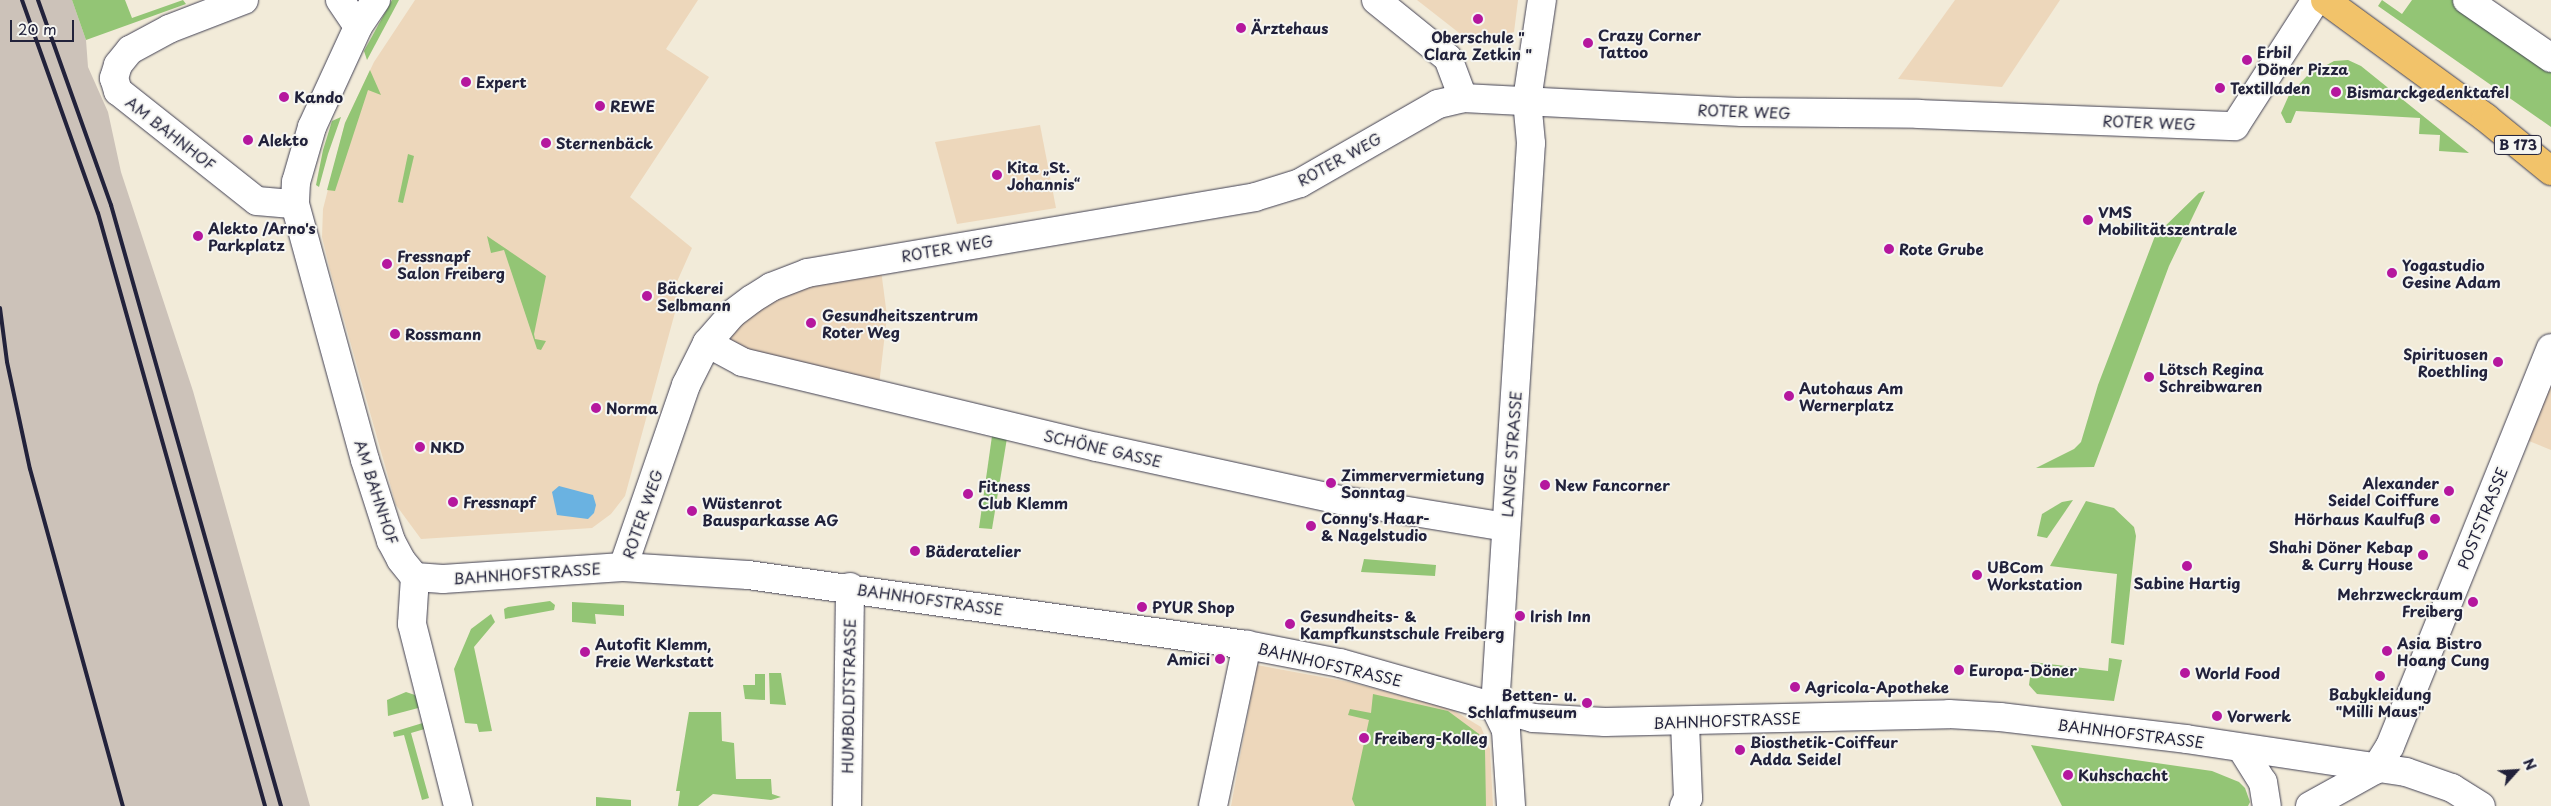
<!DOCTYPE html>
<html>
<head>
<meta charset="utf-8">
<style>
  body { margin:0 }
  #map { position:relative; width:2551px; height:806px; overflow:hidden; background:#f2ebd9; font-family:"Playpen Sans",sans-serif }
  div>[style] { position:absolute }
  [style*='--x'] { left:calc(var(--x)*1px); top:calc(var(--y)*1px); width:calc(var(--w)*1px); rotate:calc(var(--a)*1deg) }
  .built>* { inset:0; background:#edd7bb }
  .industrial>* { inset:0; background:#ccc2b9 }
  .green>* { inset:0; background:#93c575 }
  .water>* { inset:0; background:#6ab2e1 }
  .roads { filter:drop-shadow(0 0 1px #414053) drop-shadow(0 0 1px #414053) }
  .minor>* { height:28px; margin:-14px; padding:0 14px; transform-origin:14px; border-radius:14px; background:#fff }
  .major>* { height:28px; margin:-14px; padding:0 14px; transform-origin:14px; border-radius:14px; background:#f2c36a }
  .rail>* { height:4px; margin:-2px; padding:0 2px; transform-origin:2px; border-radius:2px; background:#22223b }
  .dots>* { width:14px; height:14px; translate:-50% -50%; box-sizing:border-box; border:2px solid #f6f6f2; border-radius:50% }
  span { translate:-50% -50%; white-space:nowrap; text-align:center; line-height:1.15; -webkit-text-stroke:4px #f6f6f2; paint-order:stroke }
  .shield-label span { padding:1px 4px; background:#f6f6f2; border:1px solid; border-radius:4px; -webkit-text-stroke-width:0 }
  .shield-label { font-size:14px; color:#22223b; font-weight:700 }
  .poi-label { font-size:15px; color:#22223b; font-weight:700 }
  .left { translate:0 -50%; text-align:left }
  .right { translate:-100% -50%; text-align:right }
  .street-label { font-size:15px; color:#22223b }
  .north { position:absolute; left:2491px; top:746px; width:50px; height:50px; -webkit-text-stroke:4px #f6f6f2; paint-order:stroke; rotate:64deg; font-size:14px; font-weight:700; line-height:20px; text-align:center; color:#22223b }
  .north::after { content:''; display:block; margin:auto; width:18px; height:22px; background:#22223b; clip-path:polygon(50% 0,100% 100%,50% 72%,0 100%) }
  .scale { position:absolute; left:10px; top:20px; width:64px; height:22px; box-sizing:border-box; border:2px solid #22223b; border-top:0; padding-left:6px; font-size:15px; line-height:18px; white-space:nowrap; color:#22223b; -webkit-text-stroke:4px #f6f6f2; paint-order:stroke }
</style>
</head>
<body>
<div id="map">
  <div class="built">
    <i style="clip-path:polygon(415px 0,698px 0,666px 49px,709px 77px,630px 197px,692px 248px,676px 284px,677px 305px,625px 496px,611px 514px,592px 528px,421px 539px,396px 505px,330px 270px,322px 237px,323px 209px,345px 123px,374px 62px)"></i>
    <i style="clip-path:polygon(1417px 0,1518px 0,1514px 32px,1472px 43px)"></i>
    <i style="clip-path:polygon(1955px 0,2060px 0,2002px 87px,1898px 79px)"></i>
    <i style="clip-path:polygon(1040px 125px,1056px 208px,957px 224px,935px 142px)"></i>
    <i style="clip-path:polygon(881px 270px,887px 316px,879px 385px,745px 356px,731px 341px,732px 330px,775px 294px)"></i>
    <i style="clip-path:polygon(2551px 375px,2551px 450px,2524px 439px)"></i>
    <i style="clip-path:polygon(1257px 665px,1349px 682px,1451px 709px,1481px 727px,1490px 749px,1493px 806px,1231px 806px)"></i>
  </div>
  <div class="industrial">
    <i style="clip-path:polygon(0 0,72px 0,86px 40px,88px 67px,108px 112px,121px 172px,193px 391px,310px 806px,0 806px)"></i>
  </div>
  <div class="green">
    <i style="clip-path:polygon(72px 0,125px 0,132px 18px,183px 0,186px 4px,86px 40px)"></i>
    <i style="clip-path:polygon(392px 0,399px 0,367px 60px,364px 51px)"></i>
    <i style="clip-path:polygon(2382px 0,2402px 14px,2412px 0,2455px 0,2551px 67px,2551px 127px,2378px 6px)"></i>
    <i style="clip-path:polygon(2348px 60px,2361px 66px,2469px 153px,2439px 151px,2440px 135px,2419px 134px,2420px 118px,2296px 111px,2291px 123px,2286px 123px,2281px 113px,2289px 95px,2307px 76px,2334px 61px)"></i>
    <i style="clip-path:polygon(370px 70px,381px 95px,368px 90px,335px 191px,327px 190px,345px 123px)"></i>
    <i style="clip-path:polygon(341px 117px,328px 154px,319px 187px,316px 185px,323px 150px,332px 121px)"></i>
    <i style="clip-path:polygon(408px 154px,414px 156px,403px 203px,398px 202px)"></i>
    <i style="clip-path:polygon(2205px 191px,2169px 266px,2094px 467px,2036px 468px,2074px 449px,2081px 442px,2098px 385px,2155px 236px,2199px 193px)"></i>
    <i style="clip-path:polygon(487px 236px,546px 276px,534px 334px,535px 339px,546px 341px,541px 350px,537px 349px,504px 250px,491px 253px)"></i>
    <i style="clip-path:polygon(992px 436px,1007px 438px,992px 529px,979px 528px)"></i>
    <i style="clip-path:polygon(2073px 500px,2047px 538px,2037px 536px,2042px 514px,2062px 502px)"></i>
    <i style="clip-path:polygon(2086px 501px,2114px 508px,2134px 527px,2136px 536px,2124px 645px,2111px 643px,2117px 574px,2050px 566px)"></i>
    <i style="clip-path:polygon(1364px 559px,1436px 565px,1435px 576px,1361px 572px)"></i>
    <i style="clip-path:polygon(550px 601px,555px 605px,554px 610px,505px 619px,504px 609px,508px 607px)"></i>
    <i style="clip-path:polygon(572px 602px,624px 605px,624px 616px,595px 614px,596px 624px,572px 622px)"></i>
    <i style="clip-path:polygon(491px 614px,495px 622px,474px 647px,492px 731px,479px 732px,477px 724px,465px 723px,454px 669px,471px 629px)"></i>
    <i style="clip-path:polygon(2109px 658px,2122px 660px,2114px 701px,2037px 694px,2029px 685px,2032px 662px,2108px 671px)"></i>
    <i style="clip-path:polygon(769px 673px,781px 673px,786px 705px,770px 704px)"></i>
    <i style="clip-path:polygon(755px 674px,765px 674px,765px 700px,745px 699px,743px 685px,755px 685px)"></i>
    <i style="clip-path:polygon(406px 692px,415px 695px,422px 707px,388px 716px,387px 700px)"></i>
    <i style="clip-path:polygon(1373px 694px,1448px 711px,1479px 734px,1485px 750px,1486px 806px,1355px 806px,1352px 799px,1369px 720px,1348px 715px,1350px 709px,1371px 713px)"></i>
    <i style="clip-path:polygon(689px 712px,721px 712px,722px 741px,734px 743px,736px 779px,771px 779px,772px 794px,781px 797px,771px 800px,713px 794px,698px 806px,678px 806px,680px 791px,676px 791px)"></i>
    <i style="clip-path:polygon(426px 722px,428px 728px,411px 733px,429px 798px,422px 800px,404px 735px,394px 737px,393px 732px)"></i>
    <i style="clip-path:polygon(2031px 745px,2212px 771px,2239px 782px,2245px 788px,2250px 802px,2248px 806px,2062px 806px)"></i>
    <i style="clip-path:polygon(596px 797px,631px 800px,631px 806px,596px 806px)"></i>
  </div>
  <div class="water">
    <i style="clip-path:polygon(559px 486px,593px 495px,596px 505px,594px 513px,588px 519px,557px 515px,552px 492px)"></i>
  </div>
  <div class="roads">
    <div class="minor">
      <i style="--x:244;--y:0;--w:80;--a:158.9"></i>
      <i style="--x:169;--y:29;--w:44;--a:151.7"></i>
      <i style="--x:130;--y:50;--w:19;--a:129"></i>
      <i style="--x:118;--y:65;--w:14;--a:107"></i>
      <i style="--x:114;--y:78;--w:14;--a:73"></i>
      <i style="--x:118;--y:91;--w:177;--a:38.4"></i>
      <i style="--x:257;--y:201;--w:38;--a:5"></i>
      <i style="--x:340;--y:0;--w:32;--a:56"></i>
      <i style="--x:376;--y:0;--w:32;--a:124"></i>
      <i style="--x:358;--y:27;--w:110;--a:114.7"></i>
      <i style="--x:312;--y:127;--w:57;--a:106.2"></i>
      <i style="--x:296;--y:182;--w:22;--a:93"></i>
      <i style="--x:295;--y:204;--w:265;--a:74.7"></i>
      <i style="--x:365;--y:460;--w:85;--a:72.2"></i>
      <i style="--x:391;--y:541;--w:21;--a:62"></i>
      <i style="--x:401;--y:560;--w:22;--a:51"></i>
      <i style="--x:415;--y:577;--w:47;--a:93.7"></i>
      <i style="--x:412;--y:624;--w:188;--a:75.8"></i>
      <i style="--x:1376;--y:0;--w:92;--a:38.9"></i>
      <i style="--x:1448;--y:58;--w:43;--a:69.4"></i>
      <i style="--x:2467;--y:0;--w:102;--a:34.6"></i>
      <i style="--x:707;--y:343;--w:40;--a:28"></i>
      <i style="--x:742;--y:362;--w:365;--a:13.5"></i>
      <i style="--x:1097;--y:447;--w:250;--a:12.3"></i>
      <i style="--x:1341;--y:500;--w:167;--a:9.3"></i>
      <i style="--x:623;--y:567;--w:193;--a:-70.9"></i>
      <i style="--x:686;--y:385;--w:47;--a:-63.4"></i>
      <i style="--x:707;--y:343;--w:38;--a:-49"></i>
      <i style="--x:732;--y:314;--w:25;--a:-37"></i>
      <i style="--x:752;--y:299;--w:22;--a:-32"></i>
      <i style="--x:771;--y:287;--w:39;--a:-21"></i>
      <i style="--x:807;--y:273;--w:454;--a:-9.6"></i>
      <i style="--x:1255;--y:197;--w:47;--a:-17.3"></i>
      <i style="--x:1300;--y:183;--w:159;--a:-29.8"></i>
      <i style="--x:1438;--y:104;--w:26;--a:-13"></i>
      <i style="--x:1463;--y:98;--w:279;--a:2.9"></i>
      <i style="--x:1742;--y:112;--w:177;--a:0.6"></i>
      <i style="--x:1919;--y:114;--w:316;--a:2.2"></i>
      <i style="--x:2235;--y:126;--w:150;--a:-57.3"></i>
      <i style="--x:415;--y:577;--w:28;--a:4"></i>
      <i style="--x:443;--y:579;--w:180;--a:-3.8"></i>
      <i style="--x:623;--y:567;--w:125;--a:3.7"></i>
      <i style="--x:748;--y:575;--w:504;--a:7.99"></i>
      <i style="--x:1247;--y:645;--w:95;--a:11"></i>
      <i style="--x:1340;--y:663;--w:201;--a:15.9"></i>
      <i style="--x:1533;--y:718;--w:72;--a:3.2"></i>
      <i style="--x:1605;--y:722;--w:344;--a:-1.3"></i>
      <i style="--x:1949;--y:714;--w:51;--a:3.4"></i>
      <i style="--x:2000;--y:717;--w:187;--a:6.7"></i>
      <i style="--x:2186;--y:739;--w:222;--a:8.5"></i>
      <i style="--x:2406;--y:772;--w:49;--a:19.2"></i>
      <i style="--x:2452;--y:788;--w:34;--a:32"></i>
      <i style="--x:2242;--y:749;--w:39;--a:58"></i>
      <i style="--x:2263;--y:782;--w:24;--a:81"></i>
      <i style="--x:847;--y:806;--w:219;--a:-89.2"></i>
      <i style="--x:1213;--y:806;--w:165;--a:-78.1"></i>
      <i style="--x:1511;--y:806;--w:76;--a:-93.8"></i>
      <i style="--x:1506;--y:730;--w:25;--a:-116"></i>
      <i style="--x:1495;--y:707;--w:565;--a:-86.35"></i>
      <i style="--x:1531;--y:143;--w:43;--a:-95.3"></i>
      <i style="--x:1527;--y:100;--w:101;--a:-81.5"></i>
      <i style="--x:1684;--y:806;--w:9;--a:-63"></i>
      <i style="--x:1688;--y:798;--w:76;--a:-92.3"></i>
      <i style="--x:2310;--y:806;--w:74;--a:-29"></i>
      <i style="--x:2375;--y:770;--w:28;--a:-58"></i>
      <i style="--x:2390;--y:746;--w:429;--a:-68"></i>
    </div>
    <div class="major">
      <i style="--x:2325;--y:0;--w:200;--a:36.2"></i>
      <i style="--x:2486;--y:118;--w:84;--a:39.2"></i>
    </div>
  </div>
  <div class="rail">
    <i style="--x:22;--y:0;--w:226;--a:70.4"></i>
    <i style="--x:98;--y:213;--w:616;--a:74.27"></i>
    <i style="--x:38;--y:0;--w:218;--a:70.4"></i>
    <i style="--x:111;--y:205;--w:625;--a:74.21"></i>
    <i style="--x:0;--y:308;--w:54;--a:82.6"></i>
    <i style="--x:7;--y:362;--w:109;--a:77.9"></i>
    <i style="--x:30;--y:469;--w:350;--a:74.6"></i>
  </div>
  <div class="dots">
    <i style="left:1478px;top:19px;background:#b5179e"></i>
    <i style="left:1241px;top:28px;background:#b5179e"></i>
    <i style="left:1588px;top:43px;background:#b5179e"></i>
    <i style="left:2247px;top:60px;background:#b5179e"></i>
    <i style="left:466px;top:82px;background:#b5179e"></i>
    <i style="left:2220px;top:88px;background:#b5179e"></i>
    <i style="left:2336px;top:92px;background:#b5179e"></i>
    <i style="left:284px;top:97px;background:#b5179e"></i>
    <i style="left:600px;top:106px;background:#b5179e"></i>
    <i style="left:248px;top:140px;background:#b5179e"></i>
    <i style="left:546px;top:143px;background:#b5179e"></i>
    <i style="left:997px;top:175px;background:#b5179e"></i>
    <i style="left:2088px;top:220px;background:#b5179e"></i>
    <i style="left:198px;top:236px;background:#b5179e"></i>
    <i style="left:1889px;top:249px;background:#b5179e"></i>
    <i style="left:387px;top:264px;background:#b5179e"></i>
    <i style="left:2392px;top:273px;background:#b5179e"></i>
    <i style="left:647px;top:296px;background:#b5179e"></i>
    <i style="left:811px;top:323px;background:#b5179e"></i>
    <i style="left:395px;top:334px;background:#b5179e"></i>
    <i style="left:2498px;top:362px;background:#b5179e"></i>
    <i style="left:2149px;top:377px;background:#b5179e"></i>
    <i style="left:1789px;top:396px;background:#b5179e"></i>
    <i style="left:596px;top:408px;background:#b5179e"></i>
    <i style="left:420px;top:447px;background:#b5179e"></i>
    <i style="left:1331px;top:483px;background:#b5179e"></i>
    <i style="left:1545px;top:485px;background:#b5179e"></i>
    <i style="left:2449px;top:491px;background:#b5179e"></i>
    <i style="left:968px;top:494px;background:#b5179e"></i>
    <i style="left:453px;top:502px;background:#b5179e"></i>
    <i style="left:692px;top:511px;background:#b5179e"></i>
    <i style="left:2435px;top:519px;background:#b5179e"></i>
    <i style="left:1311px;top:526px;background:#b5179e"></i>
    <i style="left:915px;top:551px;background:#b5179e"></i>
    <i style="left:2423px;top:555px;background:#b5179e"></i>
    <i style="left:2187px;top:566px;background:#b5179e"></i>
    <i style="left:1977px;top:575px;background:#b5179e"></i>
    <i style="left:2473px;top:602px;background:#b5179e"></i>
    <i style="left:1142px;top:607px;background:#b5179e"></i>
    <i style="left:1520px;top:616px;background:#b5179e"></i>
    <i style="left:1290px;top:624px;background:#b5179e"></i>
    <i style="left:2387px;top:651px;background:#b5179e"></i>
    <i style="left:585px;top:652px;background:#b5179e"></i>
    <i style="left:1220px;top:659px;background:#b5179e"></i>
    <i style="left:1959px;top:670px;background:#b5179e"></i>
    <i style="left:2185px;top:673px;background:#b5179e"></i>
    <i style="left:2380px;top:676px;background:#b5179e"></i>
    <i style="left:1795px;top:687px;background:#b5179e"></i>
    <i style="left:1587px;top:703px;background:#b5179e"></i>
    <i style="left:2217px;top:716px;background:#b5179e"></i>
    <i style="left:1364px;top:738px;background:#b5179e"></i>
    <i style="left:1740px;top:750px;background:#b5179e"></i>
    <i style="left:2068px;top:775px;background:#b5179e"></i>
  </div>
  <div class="shield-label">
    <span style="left:2518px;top:145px">B 173</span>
  </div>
  <div class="poi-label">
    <span class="left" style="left:1251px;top:28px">Ärztehaus</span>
    <span class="left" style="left:1598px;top:43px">Crazy Corner<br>Tattoo</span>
    <span style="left:1478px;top:45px">Oberschule "<br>Clara Zetkin "</span>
    <span class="left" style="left:2257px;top:60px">Erbil<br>Döner Pizza</span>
    <span class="left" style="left:476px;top:82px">Expert</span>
    <span class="left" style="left:2230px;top:88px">Textilladen</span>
    <span class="left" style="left:2346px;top:92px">Bismarckgedenktafel</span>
    <span class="left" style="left:294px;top:97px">Kando</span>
    <span class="left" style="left:610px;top:106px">REWE</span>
    <span class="left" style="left:258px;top:140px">Alekto</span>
    <span class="left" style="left:556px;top:143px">Sternenbäck</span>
    <span class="left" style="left:1007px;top:175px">Kita „St.<br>Johannis“</span>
    <span class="left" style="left:2098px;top:220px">VMS<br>Mobilitätszentrale</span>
    <span class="left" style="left:208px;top:236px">Alekto /Arno's<br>Parkplatz</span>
    <span class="left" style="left:1899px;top:249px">Rote Grube</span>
    <span class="left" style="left:397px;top:264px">Fressnapf<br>Salon Freiberg</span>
    <span class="left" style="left:2402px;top:273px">Yogastudio<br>Gesine Adam</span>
    <span class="left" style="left:657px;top:296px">Bäckerei<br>Selbmann</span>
    <span class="left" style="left:822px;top:323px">Gesundheitszentrum<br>Roter Weg</span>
    <span class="left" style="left:405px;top:334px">Rossmann</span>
    <span class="right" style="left:2488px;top:362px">Spirituosen<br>Roethling</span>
    <span class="left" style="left:2159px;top:377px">Lötsch Regina<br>Schreibwaren</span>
    <span class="left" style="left:1799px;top:396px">Autohaus Am<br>Wernerplatz</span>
    <span class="left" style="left:606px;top:408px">Norma</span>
    <span class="left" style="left:430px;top:447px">NKD</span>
    <span class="left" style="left:1341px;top:483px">Zimmervermietung<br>Sonntag</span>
    <span class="right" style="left:2439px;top:491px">Alexander<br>Seidel Coiffure</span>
    <span class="left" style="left:978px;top:494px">Fitness<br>Club Klemm</span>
    <span class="left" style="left:1555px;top:485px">New Fancorner</span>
    <span class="left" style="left:463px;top:502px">Fressnapf</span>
    <span class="left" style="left:702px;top:511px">Wüstenrot<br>Bausparkasse AG</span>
    <span class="left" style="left:1321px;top:526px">Conny's Haar-<br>&amp; Nagelstudio</span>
    <span class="right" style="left:2425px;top:519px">Hörhaus Kaulfuß</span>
    <span class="right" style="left:2413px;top:555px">Shahi Döner Kebap<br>&amp; Curry House</span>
    <span class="left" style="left:925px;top:551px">Bäderatelier</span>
    <span class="left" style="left:1987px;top:575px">UBCom<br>Workstation</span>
    <span style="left:2187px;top:583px">Sabine Hartig</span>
    <span class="right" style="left:2463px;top:602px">Mehrzweckraum<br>Freiberg</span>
    <span class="left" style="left:1152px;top:607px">PYUR Shop</span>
    <span class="left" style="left:1300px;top:624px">Gesundheits- &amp;<br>Kampfkunstschule Freiberg</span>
    <span class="left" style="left:1530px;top:616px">Irish Inn</span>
    <span class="left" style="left:2397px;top:651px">Asia Bistro<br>Hoang Cung</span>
    <span class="left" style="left:595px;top:652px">Autofit Klemm,<br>Freie Werkstatt</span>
    <span class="right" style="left:1210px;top:659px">Amici</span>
    <span class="left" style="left:1969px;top:670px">Europa-Döner</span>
    <span class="left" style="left:2195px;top:673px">World Food</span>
    <span class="left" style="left:1805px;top:687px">Agricola-Apotheke</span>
    <span style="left:2380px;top:702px">Babykleidung<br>"Milli Maus"</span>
    <span class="right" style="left:1577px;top:703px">Betten- u.<br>Schlafmuseum</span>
    <span class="left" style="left:2227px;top:716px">Vorwerk</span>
    <span class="left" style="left:1374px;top:738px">Freiberg-Kolleg</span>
    <span class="left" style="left:1750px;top:750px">Biosthetik-Coiffeur<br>Adda Seidel</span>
    <span class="left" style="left:2078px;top:775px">Kuhschacht</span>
  </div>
  <div class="street-label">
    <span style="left:1744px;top:111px;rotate:2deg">ROTER WEG</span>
    <span style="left:2149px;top:122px;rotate:2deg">ROTER WEG</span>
    <span style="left:171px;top:133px;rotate:38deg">AM BAHNHOF</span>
    <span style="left:1339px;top:159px;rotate:-29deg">ROTER WEG</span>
    <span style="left:947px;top:248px;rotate:-10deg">ROTER WEG</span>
    <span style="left:1103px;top:448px;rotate:13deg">SCHÖNE GASSE</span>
    <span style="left:1511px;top:454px;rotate:-86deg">LANGE STRASSE</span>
    <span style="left:377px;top:492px;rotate:72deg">AM BAHNHOF</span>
    <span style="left:642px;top:514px;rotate:-71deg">ROTER WEG</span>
    <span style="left:2482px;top:518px;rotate:-68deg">POSTSTRASSE</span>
    <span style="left:527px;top:573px;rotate:-4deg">BAHNHOFSTRASSE</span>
    <span style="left:930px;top:599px;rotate:8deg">BAHNHOFSTRASSE</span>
    <span style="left:1330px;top:664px;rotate:13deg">BAHNHOFSTRASSE</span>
    <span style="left:848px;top:696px;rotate:-89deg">HUMBOLDTSTRASSE</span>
    <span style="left:1727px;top:720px;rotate:-2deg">BAHNHOFSTRASSE</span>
    <span style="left:2131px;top:733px;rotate:7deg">BAHNHOFSTRASSE</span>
  </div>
  <div class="north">N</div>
  <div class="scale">20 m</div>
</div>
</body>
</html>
